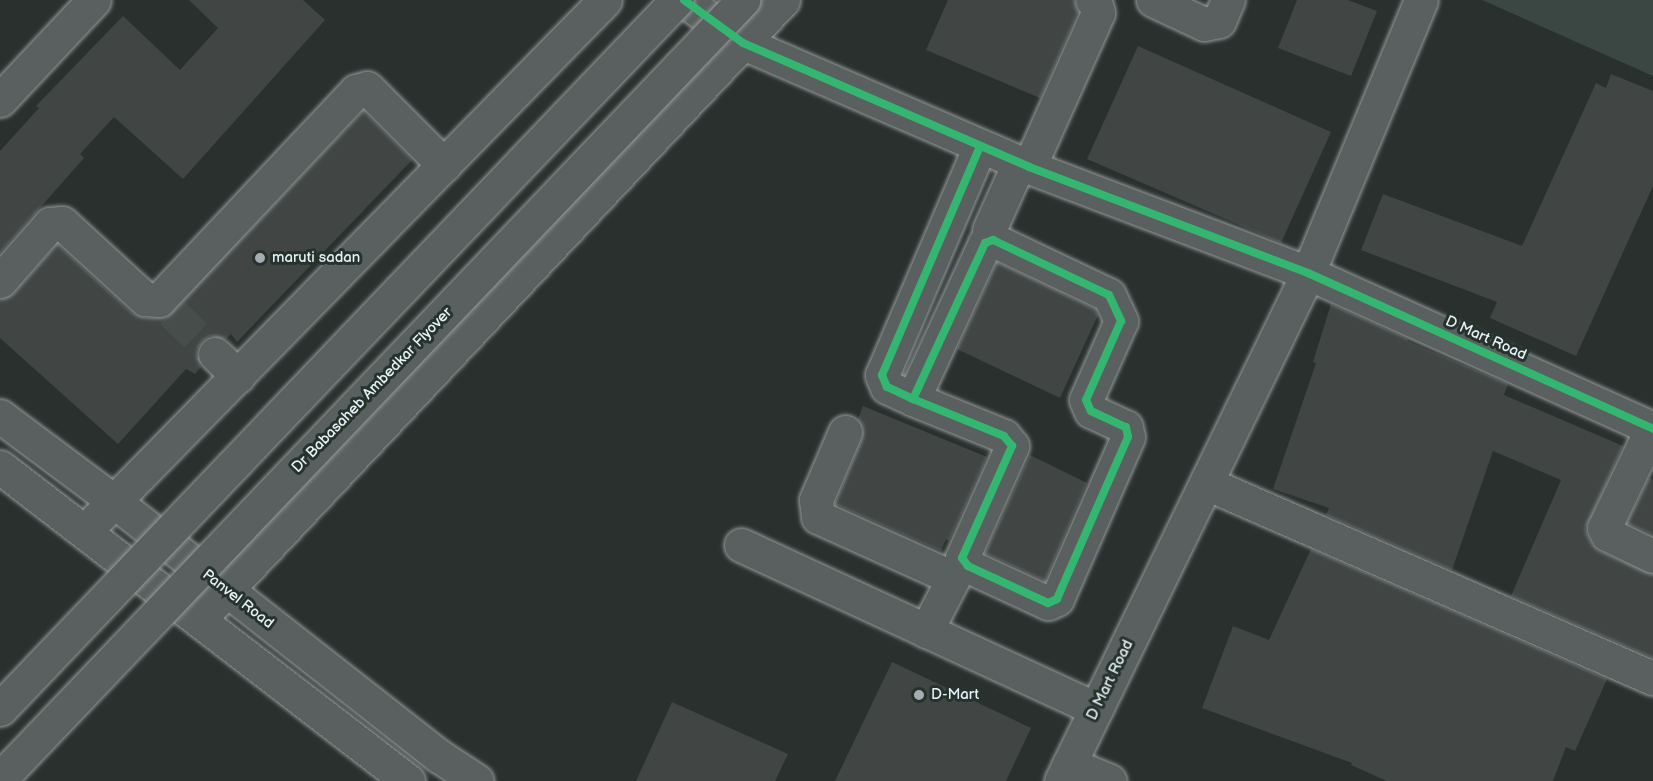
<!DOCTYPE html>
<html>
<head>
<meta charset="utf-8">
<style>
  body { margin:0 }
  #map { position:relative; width:1653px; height:781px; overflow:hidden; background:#29302d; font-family:"Balsamiq Sans",sans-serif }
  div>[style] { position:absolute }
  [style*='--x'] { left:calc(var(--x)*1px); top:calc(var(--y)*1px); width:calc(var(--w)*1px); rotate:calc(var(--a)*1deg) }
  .green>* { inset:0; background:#3b4743 }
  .building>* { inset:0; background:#414644 }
  .minor-tunnel>* { height:33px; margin-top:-16.5px; transform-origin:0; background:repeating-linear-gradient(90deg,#464d4b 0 33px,transparent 0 49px) }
  .roads { filter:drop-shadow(0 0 2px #959a9a) drop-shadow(0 0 2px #959a9a) }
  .minor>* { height:33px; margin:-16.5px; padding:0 16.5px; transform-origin:16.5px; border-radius:16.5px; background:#5a6060 }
  .tertiary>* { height:33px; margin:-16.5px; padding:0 16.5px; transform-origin:16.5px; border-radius:16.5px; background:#5a6060 }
  .bridges { filter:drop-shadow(0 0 2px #959a9a) drop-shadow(0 0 2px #959a9a) }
  .secondary-bridge>* { height:33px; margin:-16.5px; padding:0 16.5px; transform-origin:16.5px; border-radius:16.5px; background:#5a6060 }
  .cycleway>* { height:8px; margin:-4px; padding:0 4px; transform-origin:4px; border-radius:4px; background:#33b770 }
  .dots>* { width:16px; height:16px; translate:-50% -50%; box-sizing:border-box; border:3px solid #26332d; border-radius:50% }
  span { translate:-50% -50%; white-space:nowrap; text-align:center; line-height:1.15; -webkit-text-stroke:6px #26332d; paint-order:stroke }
  .poi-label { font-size:15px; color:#e8f1f8 }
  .left { translate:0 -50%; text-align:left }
  .street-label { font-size:15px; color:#e8f1f8 }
</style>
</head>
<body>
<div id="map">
  <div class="green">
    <i style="clip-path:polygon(1482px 0,1653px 0,1653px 76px)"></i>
  </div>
  <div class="building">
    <i style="clip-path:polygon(189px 0,303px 0,325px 20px,183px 179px,114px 117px,80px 154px,84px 158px,0 253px,0 151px,39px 108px,36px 106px,123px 16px,180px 70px,218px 28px)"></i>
    <i style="clip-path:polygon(948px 0,1074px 0,1078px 12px,1040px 98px,926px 50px)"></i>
    <i style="clip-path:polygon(1297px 0,1348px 0,1377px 11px,1351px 76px,1278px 48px)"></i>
    <i style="clip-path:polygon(1138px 46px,1331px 132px,1281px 243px,1087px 159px)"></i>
    <i style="clip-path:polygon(1611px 74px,1653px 91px,1653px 186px,1576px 356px,1490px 318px,1497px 302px,1361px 250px,1383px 194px,1522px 246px,1596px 83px,1606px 88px)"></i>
    <i style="clip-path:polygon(363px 111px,412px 160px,237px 342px,231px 334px,226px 339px,210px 336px,202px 341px,197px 350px,197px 359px,201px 367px,195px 374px,186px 369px,118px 444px,0 338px,0 299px,14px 293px,57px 244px,132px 313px,144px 318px,166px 317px)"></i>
    <i style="clip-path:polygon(997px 262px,1095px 309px,1098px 315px,1060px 398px,957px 349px)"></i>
    <i style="clip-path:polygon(1331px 304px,1408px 339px,1407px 341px,1508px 384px,1504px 395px,1623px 446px,1585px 529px,1590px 542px,1599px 551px,1653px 574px,1653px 658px,1511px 596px,1561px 480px,1493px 451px,1452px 570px,1326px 515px,1329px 508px,1273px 489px,1316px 363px,1313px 362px)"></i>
    <i style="clip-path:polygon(863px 406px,987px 457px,949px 541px,946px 539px,941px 551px,835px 504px,862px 439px,863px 429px,858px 419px)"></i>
    <i style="clip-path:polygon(1030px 455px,1087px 483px,1045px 581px,985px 553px)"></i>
    <i style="clip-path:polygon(1649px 478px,1653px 480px,1653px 535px,1627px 523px)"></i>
    <i style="clip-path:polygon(1311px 549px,1607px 679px,1575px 751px,1566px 747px,1553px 781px,1387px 781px,1351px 765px,1352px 763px,1202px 708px,1233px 626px,1269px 640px)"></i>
    <i style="clip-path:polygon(892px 662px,1031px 728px,1006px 781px,835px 781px)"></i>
    <i style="clip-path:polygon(672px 702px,788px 754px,775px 781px,636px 781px)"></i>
  </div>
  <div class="minor-tunnel">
    <i style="--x:172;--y:312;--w:60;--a:44.3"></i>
  </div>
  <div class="roads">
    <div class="minor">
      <i style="--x:684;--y:0;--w:73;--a:36.1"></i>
      <i style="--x:743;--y:43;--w:312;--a:23.4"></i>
      <i style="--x:1029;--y:167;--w:298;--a:20.8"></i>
      <i style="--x:1308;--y:273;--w:379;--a:24.3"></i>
      <i style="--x:1153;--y:0;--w:56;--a:25.2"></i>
      <i style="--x:1204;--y:24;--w:15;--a:-11"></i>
      <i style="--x:1219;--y:21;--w:23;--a:-67"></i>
      <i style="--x:0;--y:100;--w:137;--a:-46.8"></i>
      <i style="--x:1029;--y:167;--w:169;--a:-65.9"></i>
      <i style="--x:1098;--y:13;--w:12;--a:-104"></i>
      <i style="--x:1095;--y:1;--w:3;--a:-162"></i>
      <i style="--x:989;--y:230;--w:73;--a:-65.9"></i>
      <i style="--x:0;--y:281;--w:76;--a:-48.7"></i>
      <i style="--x:50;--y:224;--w:12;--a:-5"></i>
      <i style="--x:62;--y:223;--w:113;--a:42.5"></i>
      <i style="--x:145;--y:299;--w:14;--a:4"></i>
      <i style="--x:159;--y:300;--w:287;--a:-46.7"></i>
      <i style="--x:356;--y:91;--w:11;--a:-15"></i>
      <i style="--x:367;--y:88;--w:109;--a:45"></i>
      <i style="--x:215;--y:354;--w:32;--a:44"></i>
      <i style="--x:913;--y:399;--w:172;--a:-65.2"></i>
      <i style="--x:985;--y:243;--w:9;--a:-21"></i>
      <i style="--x:993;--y:240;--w:128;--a:25.4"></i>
      <i style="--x:1109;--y:295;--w:29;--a:65"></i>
      <i style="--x:1121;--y:321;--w:86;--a:113.9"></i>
      <i style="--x:1086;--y:400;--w:12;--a:66"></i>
      <i style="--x:1091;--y:411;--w:38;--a:25"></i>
      <i style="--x:1126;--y:427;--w:10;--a:79"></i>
      <i style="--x:1128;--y:437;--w:177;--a:113.7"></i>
      <i style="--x:1057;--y:599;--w:10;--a:156"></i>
      <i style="--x:1048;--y:603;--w:88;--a:-155.2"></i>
      <i style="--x:968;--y:566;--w:10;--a:-127"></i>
      <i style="--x:962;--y:558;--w:123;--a:-65.9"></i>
      <i style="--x:1012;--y:446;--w:13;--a:-129"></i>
      <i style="--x:1004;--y:436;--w:98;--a:-157.9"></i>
      <i style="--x:913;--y:399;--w:29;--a:-155"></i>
      <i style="--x:887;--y:387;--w:13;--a:-113"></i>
      <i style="--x:882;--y:375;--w:249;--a:-66.8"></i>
      <i style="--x:1652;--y:428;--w:111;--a:115.6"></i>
      <i style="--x:1604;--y:528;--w:7;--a:63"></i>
      <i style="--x:1607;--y:534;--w:51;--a:25.6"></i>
      <i style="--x:845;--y:432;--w:74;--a:113.1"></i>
      <i style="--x:816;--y:500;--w:17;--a:83"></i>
      <i style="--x:818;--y:517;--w:148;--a:24.3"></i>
      <i style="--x:1206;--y:483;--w:488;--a:23.6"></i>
      <i style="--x:85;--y:531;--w:743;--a:-45.6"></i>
      <i style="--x:741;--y:545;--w:391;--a:24.8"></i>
      <i style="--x:199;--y:619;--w:851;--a:-46.67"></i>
      <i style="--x:926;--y:631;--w:72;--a:-62.7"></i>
      <i style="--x:1069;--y:764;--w:44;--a:22.5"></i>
      <i style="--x:1061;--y:781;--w:565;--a:-64.07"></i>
      <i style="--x:1308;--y:273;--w:295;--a:-67.5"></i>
    </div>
    <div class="tertiary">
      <i style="--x:0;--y:416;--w:144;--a:36.8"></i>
      <i style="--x:115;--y:502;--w:412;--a:38.1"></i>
      <i style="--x:439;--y:756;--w:45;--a:33.3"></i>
      <i style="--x:0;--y:467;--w:515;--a:37.58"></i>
    </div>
  </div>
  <div class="bridges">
    <div class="secondary-bridge">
      <i style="--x:0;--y:709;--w:980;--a:-46.32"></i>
      <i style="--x:0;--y:779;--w:1077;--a:-46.35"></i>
    </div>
  </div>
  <div class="cycleway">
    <i style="--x:684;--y:0;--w:73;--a:36.1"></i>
    <i style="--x:743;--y:43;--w:312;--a:23.4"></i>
    <i style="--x:1029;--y:167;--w:298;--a:20.8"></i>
    <i style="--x:1308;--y:273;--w:379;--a:24.3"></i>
    <i style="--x:913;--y:399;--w:172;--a:-65.2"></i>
    <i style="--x:985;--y:243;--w:9;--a:-21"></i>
    <i style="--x:993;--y:240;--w:128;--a:25.4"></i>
    <i style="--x:1109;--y:295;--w:29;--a:65"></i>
    <i style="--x:1121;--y:321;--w:86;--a:113.9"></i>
    <i style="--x:1086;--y:400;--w:12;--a:66"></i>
    <i style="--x:1091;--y:411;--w:38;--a:25"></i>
    <i style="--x:1126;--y:427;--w:10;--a:79"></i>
    <i style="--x:1128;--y:437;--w:177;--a:113.7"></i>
    <i style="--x:1057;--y:599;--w:10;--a:156"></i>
    <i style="--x:1048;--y:603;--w:88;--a:-155.2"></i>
    <i style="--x:968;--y:566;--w:10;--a:-127"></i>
    <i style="--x:962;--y:558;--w:123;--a:-65.9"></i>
    <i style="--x:1012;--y:446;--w:13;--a:-129"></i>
    <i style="--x:1004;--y:436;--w:98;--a:-157.9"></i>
    <i style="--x:913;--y:399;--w:29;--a:-155"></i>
    <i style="--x:887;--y:387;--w:13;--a:-113"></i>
    <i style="--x:882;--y:375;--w:249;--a:-66.8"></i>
  </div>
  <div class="dots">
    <i style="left:260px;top:258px;background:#a5adb1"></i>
    <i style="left:919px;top:695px;background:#a5adb1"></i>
  </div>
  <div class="poi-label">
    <span class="left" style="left:272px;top:258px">maruti sadan</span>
    <span class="left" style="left:931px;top:695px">D-Mart</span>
  </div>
  <div class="street-label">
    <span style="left:1486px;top:338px;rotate:24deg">D Mart Road</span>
    <span style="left:372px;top:390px;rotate:-46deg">Dr Babasaheb Ambedkar Flyover</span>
    <span style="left:238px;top:599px;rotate:38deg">Panvel Road</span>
    <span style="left:1110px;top:680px;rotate:-64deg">D Mart Road</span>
  </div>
</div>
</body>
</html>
